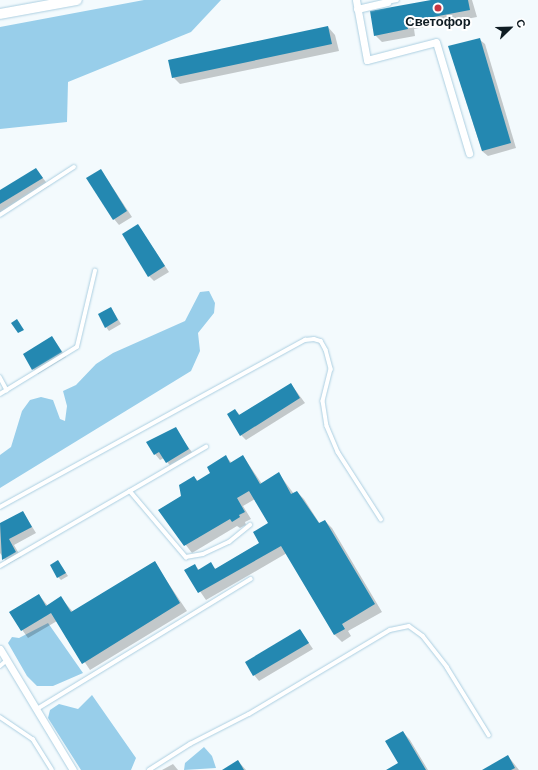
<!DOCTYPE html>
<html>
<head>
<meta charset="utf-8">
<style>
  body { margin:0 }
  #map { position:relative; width:538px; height:770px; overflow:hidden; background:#f3fafd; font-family:"DM Sans",sans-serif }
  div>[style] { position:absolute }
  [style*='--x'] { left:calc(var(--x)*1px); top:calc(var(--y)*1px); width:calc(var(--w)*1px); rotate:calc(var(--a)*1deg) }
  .green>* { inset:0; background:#98ceea }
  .shadow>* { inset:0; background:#0003 }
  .building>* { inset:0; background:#2488b1 }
  .roads { filter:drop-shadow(0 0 1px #accfe1) drop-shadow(0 0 1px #accfe1) }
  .lane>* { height:3.5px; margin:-1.75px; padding:0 1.75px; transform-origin:1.75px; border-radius:1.75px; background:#fff }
  .street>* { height:7px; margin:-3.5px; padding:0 3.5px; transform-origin:3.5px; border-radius:3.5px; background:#fff }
  .secondary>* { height:10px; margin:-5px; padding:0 5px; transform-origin:5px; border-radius:5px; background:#fff }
  .dots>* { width:11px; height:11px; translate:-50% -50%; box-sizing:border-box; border:2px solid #fff; border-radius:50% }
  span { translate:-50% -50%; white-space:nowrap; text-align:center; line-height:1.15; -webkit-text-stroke:4px #fff; paint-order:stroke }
  .poi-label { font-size:13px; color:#0f1c23; font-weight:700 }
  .north { position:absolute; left:490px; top:8px; width:40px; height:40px; -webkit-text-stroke:3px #fff; paint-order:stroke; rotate:67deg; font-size:11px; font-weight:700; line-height:16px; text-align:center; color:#0f1c23 }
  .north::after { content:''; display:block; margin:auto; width:14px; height:18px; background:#0f1c23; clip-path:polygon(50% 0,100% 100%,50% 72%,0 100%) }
</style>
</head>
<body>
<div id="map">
  <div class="green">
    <i style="clip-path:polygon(144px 0,221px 0,191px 32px,68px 82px,67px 122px,0 129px,0 27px)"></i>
    <i style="clip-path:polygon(209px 291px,215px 303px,214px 313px,198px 333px,200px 351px,191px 371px,0 488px,0 455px,11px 447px,22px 411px,30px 400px,41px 397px,53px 400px,60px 419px,65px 421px,67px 406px,63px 391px,76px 385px,96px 364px,113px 353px,185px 321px,200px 292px)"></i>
    <i style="clip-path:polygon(48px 623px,83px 673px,53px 686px,37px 686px,27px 676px,8px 643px,12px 637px,19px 638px)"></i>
    <i style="clip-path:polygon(92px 695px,136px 758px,131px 770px,81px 770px,48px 718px,50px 710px,59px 704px,78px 709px)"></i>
    <i style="clip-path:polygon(204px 747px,212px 756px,216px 768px,184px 770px,185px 763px)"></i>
  </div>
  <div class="shadow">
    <i style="clip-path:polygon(436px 0,472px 0,477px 17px,414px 29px,415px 36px,382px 42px,375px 35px)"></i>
    <i style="clip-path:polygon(328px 27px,335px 35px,339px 51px,180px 84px,173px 77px)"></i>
    <i style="clip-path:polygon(479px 39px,485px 44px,516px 148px,488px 156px,482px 151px,449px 47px)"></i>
    <i style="clip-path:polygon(36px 169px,49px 186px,0 216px,0 192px)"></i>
    <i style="clip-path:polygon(101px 170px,132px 217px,119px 225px,114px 219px)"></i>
    <i style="clip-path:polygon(138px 225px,169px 272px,154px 281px,149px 276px)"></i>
    <i style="clip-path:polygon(111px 308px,121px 324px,109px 331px,106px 327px)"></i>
    <i style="clip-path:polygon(52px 337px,66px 357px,38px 374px,33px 369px)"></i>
    <i style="clip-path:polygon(291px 384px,305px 403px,246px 440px,241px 435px,235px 410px,240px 415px)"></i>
    <i style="clip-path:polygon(175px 429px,194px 455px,172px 468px,164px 458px,160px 460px,155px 454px,148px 442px)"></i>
    <i style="clip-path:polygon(243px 456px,262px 484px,279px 474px,294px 494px,297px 492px,304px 499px,320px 524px,325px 521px,332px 528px,382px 612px,348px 631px,351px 636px,342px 642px,335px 635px,287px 553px,206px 600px,186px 571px,195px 565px,199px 570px,210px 564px,216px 569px,260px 543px,269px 523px,255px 499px,243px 506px,251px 519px,245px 522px,246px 525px,240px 528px,237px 526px,192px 553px,159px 510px,182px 496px,194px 477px,198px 481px,212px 474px,226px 457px,232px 463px)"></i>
    <i style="clip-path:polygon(23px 512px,36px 533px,14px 545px,21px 557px,8px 564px,0 553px,0 524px)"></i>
    <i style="clip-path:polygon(58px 561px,68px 576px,61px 580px,58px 577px)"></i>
    <i style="clip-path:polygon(154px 562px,187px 611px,90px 670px,57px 621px,28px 638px,10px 613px,39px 595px,48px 606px,61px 598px,73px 612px)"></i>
    <i style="clip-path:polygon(300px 630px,313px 649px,259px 681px,254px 675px)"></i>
    <i style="clip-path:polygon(403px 732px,410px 740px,428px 770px,393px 770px,399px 763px)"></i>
    <i style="clip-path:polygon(508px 756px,519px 770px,484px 770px)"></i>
    <i style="clip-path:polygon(238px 761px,246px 770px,224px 770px)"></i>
    <i style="clip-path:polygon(173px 764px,178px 770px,162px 770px)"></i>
  </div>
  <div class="building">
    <i style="clip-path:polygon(431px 0,468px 0,470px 10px,407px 22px,408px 29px,374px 36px,370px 11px)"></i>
    <i style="clip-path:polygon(328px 26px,332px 44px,172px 78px,168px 60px)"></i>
    <i style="clip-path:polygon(480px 38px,511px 143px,482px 151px,448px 46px)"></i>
    <i style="clip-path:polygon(36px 168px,43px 178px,0 204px,0 190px)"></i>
    <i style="clip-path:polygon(101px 169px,127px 211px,113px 220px,86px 178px)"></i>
    <i style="clip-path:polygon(138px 224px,165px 266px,148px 277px,122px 234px)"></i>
    <i style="clip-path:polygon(111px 307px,118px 320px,105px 328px,98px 314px)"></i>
    <i style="clip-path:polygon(17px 319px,24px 330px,18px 333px,11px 323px)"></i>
    <i style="clip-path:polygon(52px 336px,62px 352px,32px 370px,23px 354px)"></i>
    <i style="clip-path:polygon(291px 383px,300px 398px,240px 436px,227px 414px,235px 409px,239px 415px)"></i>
    <i style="clip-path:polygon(176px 427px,189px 449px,166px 463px,159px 452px,154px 455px,146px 442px)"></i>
    <i style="clip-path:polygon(226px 455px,230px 463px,243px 455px,260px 484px,279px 472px,291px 494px,297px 491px,319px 523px,325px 520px,375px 604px,342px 624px,345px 629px,334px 635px,281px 546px,198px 593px,184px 570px,195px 564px,198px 570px,211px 562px,215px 569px,259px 543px,253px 532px,268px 523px,249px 491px,237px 498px,245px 512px,239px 515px,240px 517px,232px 522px,230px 519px,184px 546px,158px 510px,181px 496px,179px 485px,194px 476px,197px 481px,210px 473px,207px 467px)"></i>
    <i style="clip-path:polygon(23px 511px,32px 527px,9px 539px,16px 552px,2px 560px,0 523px)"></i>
    <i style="clip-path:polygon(58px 560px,66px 573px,57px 578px,50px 565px)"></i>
    <i style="clip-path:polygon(155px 561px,180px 603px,82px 664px,51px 613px,21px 631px,9px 612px,39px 594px,46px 606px,61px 596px,71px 612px)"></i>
    <i style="clip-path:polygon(300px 629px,309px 643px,253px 676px,245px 662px)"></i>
    <i style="clip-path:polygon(403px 731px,426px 770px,386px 770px,398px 763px,385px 741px)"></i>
    <i style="clip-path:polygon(508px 755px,515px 768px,511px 770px,482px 770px)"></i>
    <i style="clip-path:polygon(238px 760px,244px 770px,222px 770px)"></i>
  </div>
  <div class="roads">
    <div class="lane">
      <i style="--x:387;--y:2;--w:10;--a:-11"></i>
      <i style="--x:0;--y:215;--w:88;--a:-33"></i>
      <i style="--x:0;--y:377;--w:15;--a:62"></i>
      <i style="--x:0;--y:394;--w:90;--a:-31.4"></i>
      <i style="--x:77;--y:347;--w:78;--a:-76.7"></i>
      <i style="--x:130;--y:491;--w:88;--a:-30.1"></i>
      <i style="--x:0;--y:507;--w:348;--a:-28.7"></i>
      <i style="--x:305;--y:340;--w:9;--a:-6"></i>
      <i style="--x:314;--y:339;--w:7;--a:16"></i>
      <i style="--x:321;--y:341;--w:10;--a:61"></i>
      <i style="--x:326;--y:350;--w:20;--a:75"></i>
      <i style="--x:331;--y:369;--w:33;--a:104"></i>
      <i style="--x:323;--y:401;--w:25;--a:81"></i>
      <i style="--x:327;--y:426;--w:28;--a:67"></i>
      <i style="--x:338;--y:452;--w:80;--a:57.3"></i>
      <i style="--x:0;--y:566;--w:150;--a:-30"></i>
      <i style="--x:130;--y:491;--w:87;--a:49.7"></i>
      <i style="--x:186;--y:557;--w:17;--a:-10"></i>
      <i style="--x:203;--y:554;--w:29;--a:-25"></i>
      <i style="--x:229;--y:542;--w:27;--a:-39"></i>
      <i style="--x:0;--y:666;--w:8;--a:-40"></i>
      <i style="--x:37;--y:709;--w:250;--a:-31.3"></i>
      <i style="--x:0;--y:717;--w:40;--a:34"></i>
      <i style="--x:33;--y:739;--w:36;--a:58"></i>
      <i style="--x:149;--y:770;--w:49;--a:-32.4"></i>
      <i style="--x:190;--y:744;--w:66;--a:-27"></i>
      <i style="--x:249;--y:714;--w:164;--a:-30.8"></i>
      <i style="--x:390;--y:630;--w:19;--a:-12"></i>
      <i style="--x:409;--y:626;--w:17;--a:36"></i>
      <i style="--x:423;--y:636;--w:39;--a:52"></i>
      <i style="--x:447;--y:667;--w:80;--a:58.3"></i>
    </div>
    <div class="street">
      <i style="--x:356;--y:0;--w:61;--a:79.6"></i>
      <i style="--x:367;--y:60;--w:71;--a:-14.6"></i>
      <i style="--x:436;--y:42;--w:116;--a:73.4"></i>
      <i style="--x:357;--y:9;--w:31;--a:-13"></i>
      <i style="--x:0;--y:649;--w:141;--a:58.9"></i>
    </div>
    <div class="secondary">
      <i style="--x:0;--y:14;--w:78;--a:-10.3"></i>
    </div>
  </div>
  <div class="dots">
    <i style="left:438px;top:8px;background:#c63642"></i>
  </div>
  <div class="poi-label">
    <span style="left:438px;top:22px">Светофор</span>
  </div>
  <div class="north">С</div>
</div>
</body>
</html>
